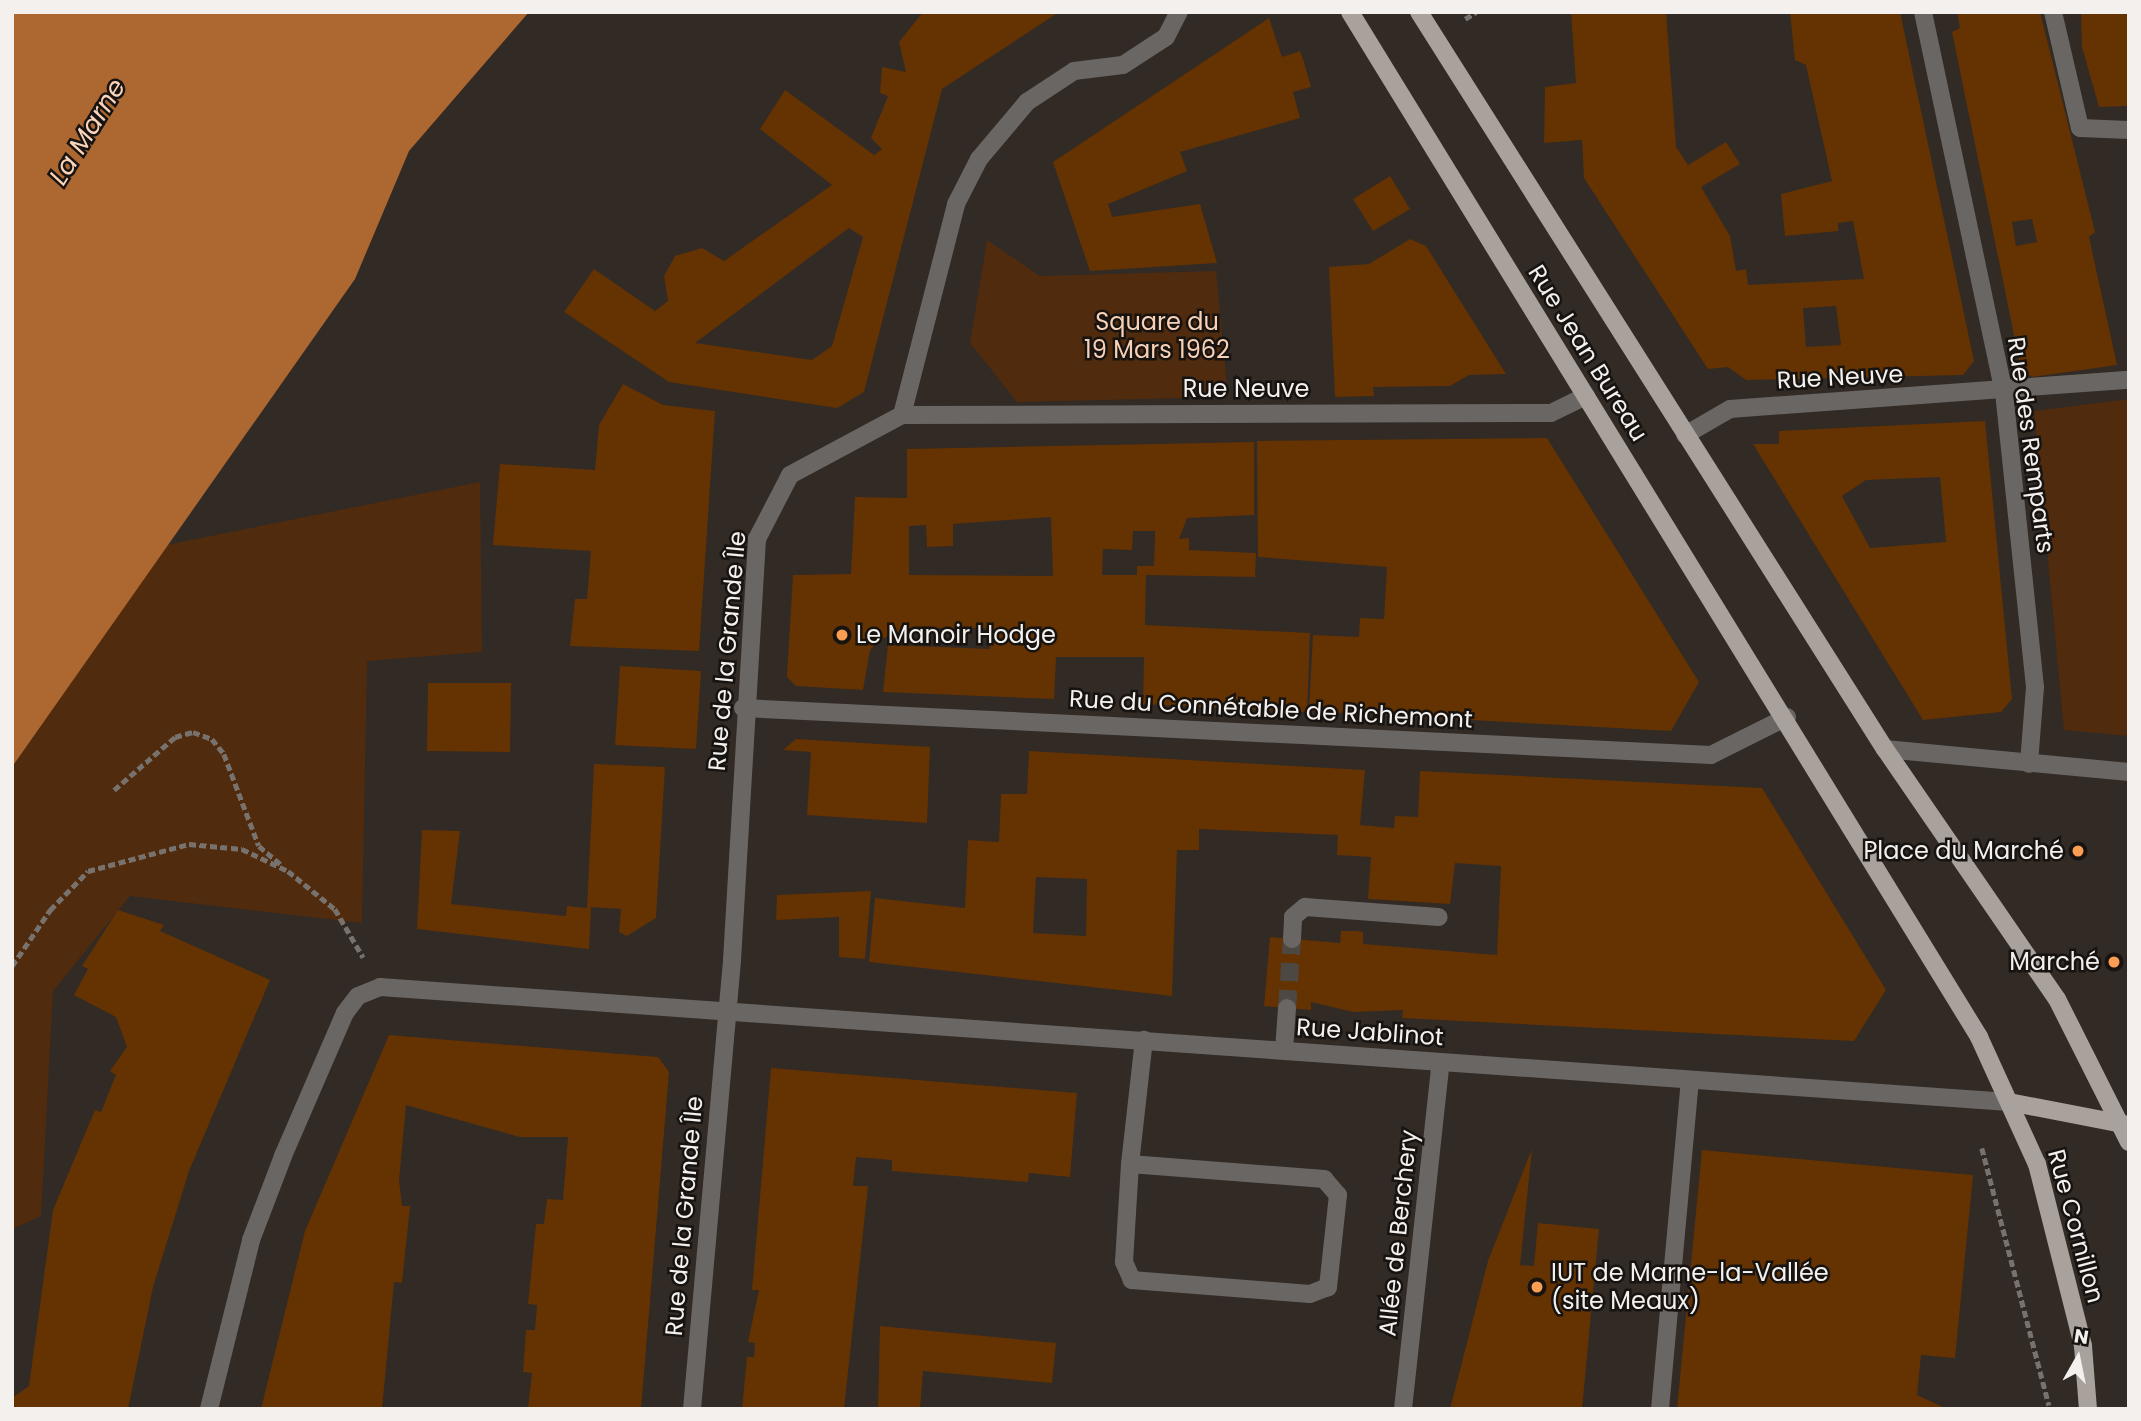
<!DOCTYPE html>
<html>
<head>
<meta charset="utf-8">
<style>
  body { margin:0 }
  #map { position:relative; width:2141px; height:1421px; overflow:hidden; background:#312a25; font-family:Poppins,sans-serif }
  div>[style] { position:absolute }
  [style*='--x'] { left:calc(var(--x)*1px); top:calc(var(--y)*1px); width:calc(var(--w)*1px); rotate:calc(var(--a)*1deg) }
  .green>* { inset:0; background:#512b0d }
  .water>* { inset:0; background:#ad6730 }
  .building>* { inset:0; background:#653202 }
  .minor-tunnel>* { height:18px; margin-top:-9px; transform-origin:0; background:repeating-linear-gradient(90deg,#4e4843 0 18px,transparent 0 27px) }
  .path>* { height:4.5px; margin-top:-2.25px; transform-origin:0; background:repeating-linear-gradient(90deg,#77726d 0 7px,transparent 0 10.5px) }
  .minor>* { height:18px; margin:-9px; padding:0 9px; transform-origin:9px; border-radius:9px; background:#6a6664 }
  .major>* { height:18px; margin:-9px; padding:0 9px; transform-origin:9px; border-radius:9px; background:#a8a19c }
  .dots>* { width:19px; height:19px; translate:-50% -50%; box-sizing:border-box; border:4px solid #161311; border-radius:50% }
  span { translate:-50% -50%; white-space:nowrap; text-align:center; line-height:1.15; -webkit-text-stroke:5px #161311; paint-order:stroke }
  .park-label { font-size:24px; color:#f8d0b5 }
  .street-label { font-size:24px; color:#f4f0ed }
  .poi-label { font-size:24px; color:#f4f0ed }
  .left { translate:0 -50%; text-align:left }
  .right { translate:-100% -50%; text-align:right }
  .water-label { font-size:26px; color:#fbd4b9; font-style:italic }
  .frame { position:absolute; inset:0; border:14px solid #f4f0ed; pointer-events:none }
  .north { position:absolute; left:2043px; top:1323px; width:70px; height:70px; -webkit-text-stroke:5px #161311; paint-order:stroke; rotate:9deg; font-size:19px; font-weight:700; line-height:28px; text-align:center; color:#f4f0ed }
  .north::after { content:''; display:block; margin:auto; width:24px; height:32px; background:#f4f0ed; clip-path:polygon(50% 0,100% 100%,50% 72%,0 100%) }
</style>
</head>
<body>
<div id="map">
  <div class="green">
    <i style="clip-path:polygon(987px 240px,1040px 276px,1216px 271px,1228px 397px,1017px 402px,970px 343px)"></i>
    <i style="clip-path:polygon(2129px 399px,2129px 736px,2064px 730px,2034px 411px)"></i>
    <i style="clip-path:polygon(480px 482px,482px 652px,367px 661px,362px 923px,130px 896px,53px 991px,41px 1216px,12px 1229px,12px 767px,166px 545px)"></i>
  </div>
  <div class="water">
    <i style="clip-path:polygon(12px 12px,529px 12px,409px 151px,355px 279px,12px 767px)"></i>
  </div>
  <div class="building">
    <i style="clip-path:polygon(evenodd,923px 12px,1059px 12px,942px 89px,864px 392px,837px 408px,669px 382px,564px 312px,594px 269px,655px 311px,668px 301px,664px 276px,675px 256px,702px 248px,724px 261px,832px 185px,760px 129px,785px 90px,874px 155px,882px 149px,871px 138px,888px 96px,880px 93px,882px 67px,906px 72px,899px 42px,923px 12px,849px 228px,863px 237px,832px 346px,812px 360px,695px 343px,849px 228px)"></i>
    <i style="clip-path:polygon(evenodd,1571px 12px,1666px 12px,1676px 147px,1688px 165px,1726px 142px,1740px 164px,1701px 187px,1730px 236px,1736px 271px,1746px 269px,1748px 285px,1864px 279px,1853px 221px,1838px 223px,1838px 231px,1785px 236px,1781px 194px,1832px 181px,1806px 65px,1795px 60px,1790px 12px,1900px 12px,1974px 361px,1963px 375px,1746px 380px,1728px 367px,1708px 369px,1584px 178px,1582px 140px,1544px 143px,1545px 87px,1576px 83px,1571px 12px,1836px 306px,1841px 345px,1806px 347px,1803px 308px,1836px 306px)"></i>
    <i style="clip-path:polygon(evenodd,1957px 12px,2040px 12px,2095px 232px,2089px 237px,2117px 365px,2032px 377px,2021px 369px,1952px 32px,1960px 28px,1957px 12px,2032px 219px,2037px 242px,2016px 246px,2012px 222px,2032px 219px)"></i>
    <i style="clip-path:polygon(2081px 12px,2129px 12px,2129px 106px,2099px 107px,2082px 47px)"></i>
    <i style="clip-path:polygon(1269px 18px,1282px 57px,1300px 51px,1304px 62px,1311px 87px,1293px 92px,1300px 118px,1180px 152px,1187px 171px,1108px 204px,1112px 217px,1200px 204px,1217px 263px,1090px 271px,1053px 162px)"></i>
    <i style="clip-path:polygon(1390px 176px,1410px 209px,1373px 231px,1353px 199px)"></i>
    <i style="clip-path:polygon(1410px 239px,1426px 246px,1506px 374px,1469px 375px,1450px 386px,1373px 387px,1374px 396px,1335px 397px,1329px 267px,1369px 264px)"></i>
    <i style="clip-path:polygon(623px 384px,663px 405px,715px 411px,699px 651px,570px 646px,575px 599px,587px 599px,591px 551px,493px 545px,500px 464px,595px 470px,599px 425px)"></i>
    <i style="clip-path:polygon(evenodd,1985px 421px,2012px 699px,2001px 712px,1923px 720px,1753px 444px,1779px 444px,1779px 431px,1985px 421px,1940px 477px,1946px 542px,1870px 548px,1842px 496px,1866px 480px,1940px 477px)"></i>
    <i style="clip-path:polygon(1547px 438px,1699px 682px,1671px 731px,1309px 711px,1313px 635px,1359px 637px,1360px 618px,1384px 619px,1387px 567px,1258px 557px,1257px 441px)"></i>
    <i style="clip-path:polygon(evenodd,1254px 442px,1254px 515px,1187px 518px,1179px 539px,1189px 538px,1189px 550px,1256px 553px,1255px 577px,1146px 575px,1145px 625px,1310px 633px,1307px 712px,1143px 704px,1144px 657px,1056px 657px,1054px 699px,883px 692px,888px 645px,990px 649px,989px 628px,909px 628px,879px 640px,870px 650px,863px 690px,796px 686px,787px 677px,793px 575px,851px 574px,855px 497px,907px 498px,907px 449px,1254px 442px,1051px 517px,1053px 576px,909px 575px,909px 526px,926px 525px,927px 547px,953px 546px,953px 524px,1051px 517px,1254px 442px,1133px 531px,1155px 531px,1154px 566px,1137px 566px,1137px 575px,1102px 575px,1103px 549px,1132px 550px,1133px 531px)"></i>
    <i style="clip-path:polygon(620px 666px,701px 671px,696px 749px,615px 745px)"></i>
    <i style="clip-path:polygon(428px 683px,511px 683px,510px 752px,427px 751px)"></i>
    <i style="clip-path:polygon(796px 739px,930px 747px,927px 823px,807px 815px,811px 752px,783px 750px)"></i>
    <i style="clip-path:polygon(evenodd,1029px 751px,1365px 770px,1360px 825px,1394px 828px,1395px 816px,1418px 817px,1420px 771px,1762px 788px,1886px 990px,1854px 1041px,1402px 1018px,1403px 1010px,1353px 1012px,1311px 1002px,1311px 1010px,1264px 1006px,1270px 937px,1340px 943px,1341px 931px,1356px 931px,1363px 932px,1363px 944px,1497px 955px,1501px 866px,1455px 863px,1450px 904px,1368px 899px,1371px 857px,1337px 855px,1338px 835px,1199px 829px,1199px 850px,1177px 850px,1172px 996px,869px 962px,875px 898px,965px 908px,968px 840px,999px 842px,1001px 794px,1027px 794px,1029px 751px,1036px 877px,1087px 879px,1086px 936px,1033px 933px,1036px 877px)"></i>
    <i style="clip-path:polygon(594px 764px,665px 767px,656px 918px,627px 936px,619px 932px,621px 909px,591px 907px,589px 949px,417px 929px,422px 830px,460px 831px,451px 904px,566px 916px,567px 906px,587px 908px)"></i>
    <i style="clip-path:polygon(871px 891px,865px 959px,839px 957px,839px 917px,776px 920px,777px 895px)"></i>
    <i style="clip-path:polygon(118px 910px,164px 925px,160px 931px,270px 980px,189px 1171px,153px 1287px,128px 1409px,12px 1409px,12px 1398px,29px 1386px,53px 1210px,95px 1110px,101px 1112px,116px 1075px,110px 1071px,127px 1047px,116px 1017px,74px 995px,88px 969px,82px 966px)"></i>
    <i style="clip-path:polygon(389px 1035px,658px 1057px,669px 1072px,641px 1409px,528px 1409px,532px 1373px,523px 1372px,526px 1330px,535px 1330px,537px 1305px,528px 1304px,536px 1224px,544px 1224px,547px 1199px,563px 1200px,568px 1137px,520px 1137px,406px 1105px,399px 1180px,402px 1206px,410px 1206px,402px 1283px,394px 1282px,382px 1409px,261px 1409px,305px 1231px)"></i>
    <i style="clip-path:polygon(771px 1068px,1077px 1093px,1070px 1177px,1029px 1173px,1028px 1182px,892px 1171px,892px 1160px,856px 1157px,853px 1186px,868px 1186px,844px 1409px,742px 1409px,747px 1357px,754px 1357px,755px 1343px,748px 1342px,759px 1290px,752px 1290px)"></i>
    <i style="clip-path:polygon(1532px 1149px,1520px 1265px,1534px 1266px,1538px 1223px,1599px 1229px,1582px 1409px,1450px 1409px,1488px 1261px)"></i>
    <i style="clip-path:polygon(1702px 1150px,1973px 1175px,1955px 1358px,1921px 1355px,1917px 1395px,1947px 1409px,1677px 1409px)"></i>
    <i style="clip-path:polygon(880px 1326px,1056px 1343px,1052px 1383px,923px 1371px,920px 1409px,878px 1409px)"></i>
  </div>
  <div class="minor-tunnel">
    <i style="--x:1287;--y:1008;--w:69;--a:-85.9"></i>
  </div>
  <div class="path">
    <i style="--x:1465;--y:19;--w:13;--a:-32"></i>
    <i style="--x:114;--y:790;--w:81;--a:-41"></i>
    <i style="--x:175;--y:737;--w:19;--a:-16"></i>
    <i style="--x:193;--y:732;--w:20;--a:20"></i>
    <i style="--x:212;--y:739;--w:19;--a:51"></i>
    <i style="--x:224;--y:754;--w:98;--a:69.2"></i>
    <i style="--x:259;--y:846;--w:30;--a:40"></i>
    <i style="--x:12;--y:966;--w:68;--a:-55.8"></i>
    <i style="--x:50;--y:910;--w:54;--a:-45.7"></i>
    <i style="--x:88;--y:871;--w:105;--a:-15"></i>
    <i style="--x:189;--y:844;--w:53;--a:5.4"></i>
    <i style="--x:242;--y:849;--w:51;--a:25.6"></i>
    <i style="--x:288;--y:871;--w:60;--a:39"></i>
    <i style="--x:335;--y:909;--w:56;--a:59.7"></i>
    <i style="--x:1982;--y:1148;--w:266;--a:75.4"></i>
  </div>
  <div class="minor">
    <i style="--x:1923;--y:12;--w:389;--a:78"></i>
    <i style="--x:2004;--y:392;--w:297;--a:84"></i>
    <i style="--x:2035;--y:687;--w:77;--a:94.5"></i>
    <i style="--x:2053;--y:12;--w:119;--a:76.9"></i>
    <i style="--x:2080;--y:128;--w:49;--a:2.3"></i>
    <i style="--x:902;--y:415;--w:218;--a:-75.6"></i>
    <i style="--x:956;--y:204;--w:51;--a:-62.9"></i>
    <i style="--x:979;--y:159;--w:75;--a:-49.9"></i>
    <i style="--x:1027;--y:102;--w:56;--a:-33.4"></i>
    <i style="--x:1074;--y:71;--w:49;--a:-7"></i>
    <i style="--x:1123;--y:65;--w:51;--a:-33.1"></i>
    <i style="--x:1166;--y:37;--w:28;--a:-63"></i>
    <i style="--x:1685;--y:435;--w:52;--a:-30"></i>
    <i style="--x:1730;--y:409;--w:400;--a:-4.2"></i>
    <i style="--x:743;--y:708;--w:969;--a:2.78"></i>
    <i style="--x:1711;--y:755;--w:85;--a:-26.6"></i>
    <i style="--x:1885;--y:749;--w:245;--a:5.4"></i>
    <i style="--x:1292;--y:939;--w:22;--a:-87"></i>
    <i style="--x:1293;--y:917;--w:16;--a:-40"></i>
    <i style="--x:1305;--y:907;--w:134;--a:4.3"></i>
    <i style="--x:1284;--y:1050;--w:42;--a:-85.9"></i>
    <i style="--x:1130;--y:1164;--w:195;--a:4.4"></i>
    <i style="--x:1324;--y:1179;--w:21;--a:49"></i>
    <i style="--x:1338;--y:1195;--w:93;--a:96.2"></i>
    <i style="--x:1328;--y:1287;--w:19;--a:159"></i>
    <i style="--x:1310;--y:1294;--w:179;--a:-175.5"></i>
    <i style="--x:1132;--y:1280;--w:20;--a:-114"></i>
    <i style="--x:1124;--y:1262;--w:98;--a:-86.5"></i>
    <i style="--x:1130;--y:1164;--w:125;--a:-83.6"></i>
    <i style="--x:209;--y:1409;--w:174;--a:-76"></i>
    <i style="--x:251;--y:1240;--w:90;--a:-69.1"></i>
    <i style="--x:283;--y:1156;--w:156;--a:-66.6"></i>
    <i style="--x:345;--y:1013;--w:21;--a:-53"></i>
    <i style="--x:358;--y:996;--w:24;--a:-22"></i>
    <i style="--x:380;--y:987;--w:1633;--a:4.04"></i>
    <i style="--x:692;--y:1409;--w:451;--a:-84.9"></i>
    <i style="--x:732;--y:960;--w:422;--a:-86.6"></i>
    <i style="--x:757;--y:539;--w:72;--a:-62.7"></i>
    <i style="--x:790;--y:475;--w:127;--a:-28.2"></i>
    <i style="--x:902;--y:415;--w:649;--a:-0.18"></i>
    <i style="--x:1551;--y:413;--w:39;--a:-26"></i>
    <i style="--x:1403;--y:1409;--w:349;--a:-83.8"></i>
    <i style="--x:1660;--y:1409;--w:330;--a:-84.8"></i>
  </div>
  <div class="major">
    <i style="--x:1350;--y:12;--w:1203;--a:58.46"></i>
    <i style="--x:1979;--y:1037;--w:140;--a:65.5"></i>
    <i style="--x:2037;--y:1164;--w:188;--a:75.8"></i>
    <i style="--x:2083;--y:1346;--w:63;--a:85.5"></i>
    <i style="--x:1419;--y:12;--w:872;--a:57.7"></i>
    <i style="--x:1885;--y:749;--w:303;--a:55.5"></i>
    <i style="--x:2057;--y:999;--w:160;--a:63.3"></i>
    <i style="--x:2009;--y:1102;--w:122;--a:10.9"></i>
  </div>
  <div class="dots">
    <i style="left:842px;top:635px;background:#fc9d54"></i>
    <i style="left:2078px;top:851px;background:#fc9d54"></i>
    <i style="left:2114px;top:962px;background:#fc9d54"></i>
    <i style="left:1537px;top:1287px;background:#fc9d54"></i>
  </div>
  <div class="park-label">
    <span style="left:1157px;top:336px">Square du<br>19 Mars 1962</span>
  </div>
  <div class="street-label">
    <span style="left:1588px;top:353px;rotate:58deg">Rue Jean Bureau</span>
    <span style="left:1840px;top:377px;rotate:-3deg">Rue Neuve</span>
    <span style="left:1246px;top:389px">Rue Neuve</span>
    <span style="left:2031px;top:445px;rotate:82deg">Rue des Remparts</span>
    <span style="left:727px;top:651px;rotate:-85deg">Rue de la Grande Île</span>
    <span style="left:1271px;top:709px;rotate:3deg">Rue du Connétable de Richemont</span>
    <span style="left:1370px;top:1032px;rotate:4deg">Rue Jablinot</span>
    <span style="left:684px;top:1216px;rotate:-85deg">Rue de la Grande Île</span>
    <span style="left:2076px;top:1226px;rotate:75deg">Rue Cornillon</span>
    <span style="left:1398px;top:1233px;rotate:-84deg">Allée de Berchery</span>
  </div>
  <div class="poi-label">
    <span class="left" style="left:856px;top:635px">Le Manoir Hodge</span>
    <span class="right" style="left:2064px;top:851px">Place du Marché</span>
    <span class="right" style="left:2100px;top:962px">Marché</span>
    <span class="left" style="left:1551px;top:1287px">IUT de Marne-la-Vallée<br>(site Meaux)</span>
  </div>
  <div class="water-label">
    <span style="left:88px;top:132px;rotate:-58deg">La Marne</span>
  </div>
  <div class="frame"></div>
  <div class="north">N</div>
</div>
</body>
</html>
